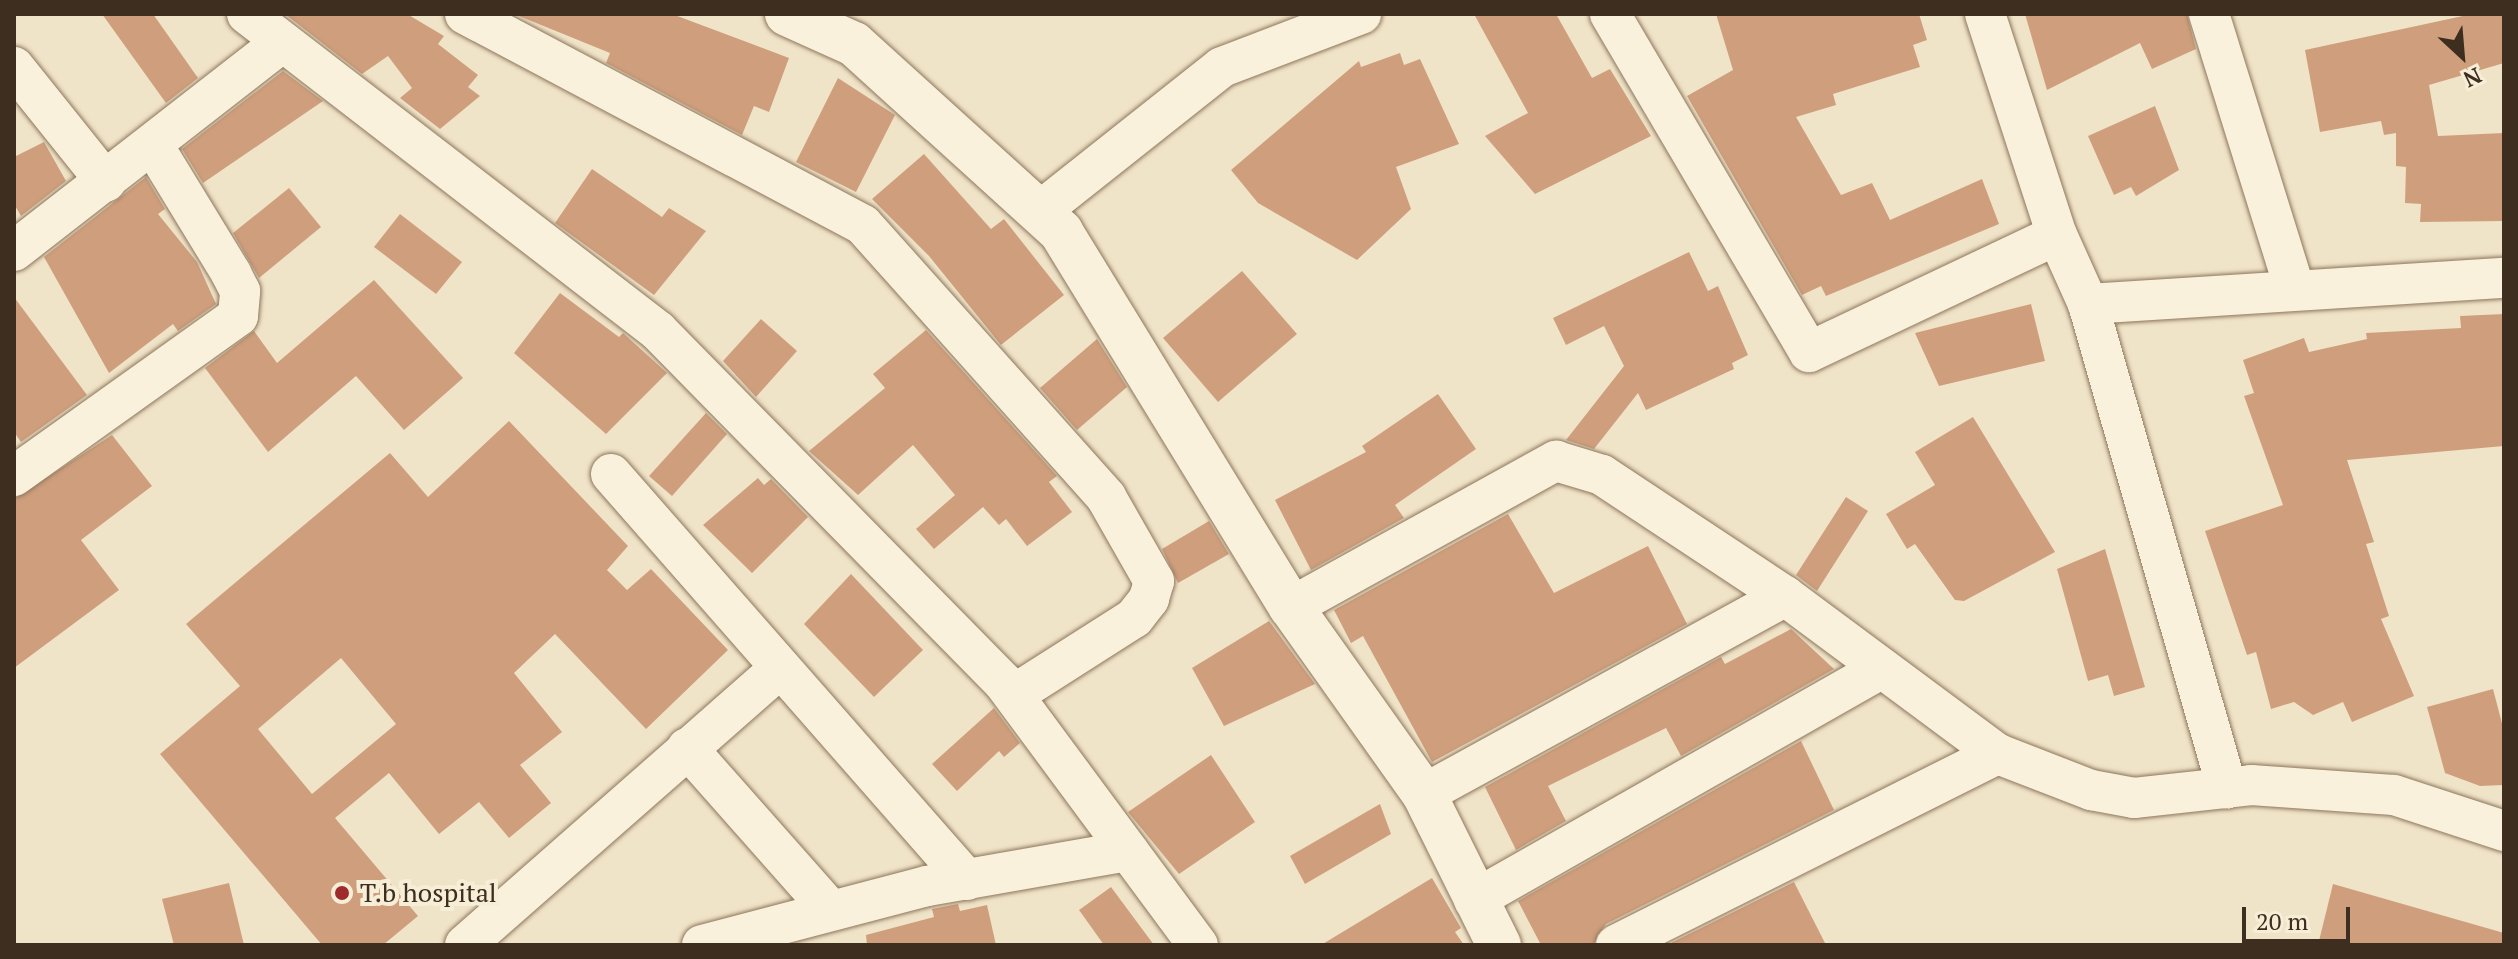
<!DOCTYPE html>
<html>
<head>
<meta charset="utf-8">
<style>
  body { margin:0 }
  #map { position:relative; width:2518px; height:959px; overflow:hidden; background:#f0e4c8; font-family:"PT Serif",serif }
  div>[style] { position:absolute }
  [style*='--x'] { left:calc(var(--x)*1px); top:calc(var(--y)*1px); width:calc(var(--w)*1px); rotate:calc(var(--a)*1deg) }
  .building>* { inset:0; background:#cf9f7d }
  .roads { filter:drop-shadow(0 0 2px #8d765c) drop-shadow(0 0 2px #8d765c) }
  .street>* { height:40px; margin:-20px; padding:0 20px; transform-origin:20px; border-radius:20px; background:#faf1dc }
  .secondary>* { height:44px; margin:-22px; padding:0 22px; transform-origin:22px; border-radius:22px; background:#faf1dc }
  .dots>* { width:22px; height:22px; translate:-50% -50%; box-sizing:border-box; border:4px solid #f7eed8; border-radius:50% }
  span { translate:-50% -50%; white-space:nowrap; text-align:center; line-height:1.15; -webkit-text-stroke:8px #f7eed8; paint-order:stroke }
  .poi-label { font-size:26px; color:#3d2e20 }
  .left { translate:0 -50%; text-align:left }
  .frame { position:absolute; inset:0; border:16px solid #3d2e20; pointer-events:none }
  .north { position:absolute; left:2422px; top:16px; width:80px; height:80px; -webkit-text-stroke:6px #f7eed8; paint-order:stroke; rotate:154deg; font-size:22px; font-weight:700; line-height:32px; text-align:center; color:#3d2e20 }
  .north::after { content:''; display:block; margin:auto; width:28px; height:36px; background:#3d2e20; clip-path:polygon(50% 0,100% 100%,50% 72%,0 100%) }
  .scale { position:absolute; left:2242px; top:907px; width:108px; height:36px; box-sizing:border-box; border:4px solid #3d2e20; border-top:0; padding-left:10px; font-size:24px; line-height:28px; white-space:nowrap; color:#3d2e20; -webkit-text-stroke:6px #f7eed8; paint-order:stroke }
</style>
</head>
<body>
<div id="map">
  <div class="building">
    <i style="clip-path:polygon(102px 14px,153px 14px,198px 78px,166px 103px)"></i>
    <i style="clip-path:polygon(285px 14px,407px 14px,444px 36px,438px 44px,478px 75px,468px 87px,480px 96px,440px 129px,400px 98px,412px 88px,388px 56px,362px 74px)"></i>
    <i style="clip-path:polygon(514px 14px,672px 14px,789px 58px,769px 112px,754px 106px,742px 135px,606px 63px,610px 53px)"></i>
    <i style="clip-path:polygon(1474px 14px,1556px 14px,1592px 78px,1610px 69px,1651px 136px,1535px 194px,1485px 136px,1528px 113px)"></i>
    <i style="clip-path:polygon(1716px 14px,1919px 14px,1927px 40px,1913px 45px,1920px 67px,1833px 94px,1836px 105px,1796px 117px,1841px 195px,1872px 183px,1890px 220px,1982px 179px,1999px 224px,1826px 296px,1821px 286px,1802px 295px,1687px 96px,1733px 70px)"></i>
    <i style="clip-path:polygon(2025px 14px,2187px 14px,2196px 49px,2152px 69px,2140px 43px,2047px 90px)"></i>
    <i style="clip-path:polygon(2472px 14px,2504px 14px,2504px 63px,2429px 85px,2438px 136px,2504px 133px,2504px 221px,2420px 222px,2421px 204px,2405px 203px,2406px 167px,2396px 166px,2396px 133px,2384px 135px,2381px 121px,2320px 132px,2305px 50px)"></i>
    <i style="clip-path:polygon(1400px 53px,1404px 65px,1420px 59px,1459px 144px,1396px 167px,1411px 209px,1357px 260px,1258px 203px,1231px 170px,1359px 61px,1361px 67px)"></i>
    <i style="clip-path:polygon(283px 71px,323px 101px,203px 183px,182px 149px)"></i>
    <i style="clip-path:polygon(838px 78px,895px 115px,856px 192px,796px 162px)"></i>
    <i style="clip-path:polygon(2155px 106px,2179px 170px,2136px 196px,2131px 187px,2114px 195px,2088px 136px)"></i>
    <i style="clip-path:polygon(44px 142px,66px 181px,21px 216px,14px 204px,14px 157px)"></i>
    <i style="clip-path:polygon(924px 154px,991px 229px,1004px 219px,1064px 295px,1001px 345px,929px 256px,872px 199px)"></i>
    <i style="clip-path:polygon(592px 169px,662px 217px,669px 208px,706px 231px,654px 295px,555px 223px)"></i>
    <i style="clip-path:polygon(146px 177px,165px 209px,158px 214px,197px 262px,216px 304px,178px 331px,173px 324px,109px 373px,44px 257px)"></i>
    <i style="clip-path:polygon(289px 188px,321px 227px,259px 278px,233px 233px)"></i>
    <i style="clip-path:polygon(400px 214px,462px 262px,436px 294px,374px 247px)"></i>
    <i style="clip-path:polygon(1689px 252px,1708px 291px,1718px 286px,1748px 355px,1732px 363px,1734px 369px,1646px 410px,1638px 393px,1594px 449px,1566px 440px,1624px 366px,1604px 326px,1566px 345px,1553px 318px)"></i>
    <i style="clip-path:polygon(1242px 271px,1297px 334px,1218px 402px,1163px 338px)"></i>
    <i style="clip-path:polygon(374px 280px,463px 378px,404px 430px,356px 376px,268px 452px,205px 368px,254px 331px,277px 363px)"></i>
    <i style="clip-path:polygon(560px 293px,619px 337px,623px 333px,667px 373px,606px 434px,514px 353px)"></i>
    <i style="clip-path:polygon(14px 297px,87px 395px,21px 442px,14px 432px)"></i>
    <i style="clip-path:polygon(2031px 304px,2045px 361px,1939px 386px,1915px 333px)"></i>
    <i style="clip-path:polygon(2504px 314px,2504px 446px,2347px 460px,2374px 542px,2366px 544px,2389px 616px,2381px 619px,2414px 696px,2352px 722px,2343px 702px,2313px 715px,2294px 702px,2271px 709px,2256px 652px,2247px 655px,2205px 531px,2283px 505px,2244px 396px,2254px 393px,2243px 360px,2304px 338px,2309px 352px,2367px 339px,2366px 333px,2461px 328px,2460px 316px)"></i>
    <i style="clip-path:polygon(761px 319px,797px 351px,756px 397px,723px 361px)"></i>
    <i style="clip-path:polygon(926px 330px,1057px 476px,1049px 482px,1072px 512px,1027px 546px,1006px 519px,999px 525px,983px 507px,934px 549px,916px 529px,955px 495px,913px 445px,858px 495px,809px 451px,885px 388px,873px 374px)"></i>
    <i style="clip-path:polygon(1097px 339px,1127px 387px,1077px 430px,1040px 388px)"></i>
    <i style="clip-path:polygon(1438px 394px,1476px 449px,1395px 505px,1404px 518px,1311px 570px,1275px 500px,1366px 452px,1362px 446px)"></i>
    <i style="clip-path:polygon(706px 413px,727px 434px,672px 496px,649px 476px)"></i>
    <i style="clip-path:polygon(1973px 417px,2055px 552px,1964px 601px,1955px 600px,1915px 544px,1907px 549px,1886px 514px,1935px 485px,1915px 452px)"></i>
    <i style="clip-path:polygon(evenodd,509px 421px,628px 546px,607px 570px,627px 590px,651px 569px,728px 650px,646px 729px,555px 634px,514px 673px,562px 732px,520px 765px,551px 803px,509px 838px,479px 802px,439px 834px,389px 773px,335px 818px,418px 916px,383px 945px,322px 945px,160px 754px,240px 686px,186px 624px,390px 453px,428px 497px,509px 421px,341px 658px,396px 724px,312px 794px,258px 729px,341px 658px)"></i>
    <i style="clip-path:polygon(112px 435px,152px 486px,81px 540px,119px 590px,14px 668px,14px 499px)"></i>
    <i style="clip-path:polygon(758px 478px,764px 485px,771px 479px,808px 517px,752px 573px,703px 525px)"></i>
    <i style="clip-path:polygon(1846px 497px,1868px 511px,1817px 591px,1796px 575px)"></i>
    <i style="clip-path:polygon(1508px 514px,1554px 593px,1648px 546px,1687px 624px,1432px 762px,1363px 636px,1351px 643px,1334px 610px)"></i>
    <i style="clip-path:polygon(1209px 521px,1229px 554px,1178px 583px,1162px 549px)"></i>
    <i style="clip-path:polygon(2105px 549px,2145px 687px,2114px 696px,2108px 675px,2088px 681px,2057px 569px)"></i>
    <i style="clip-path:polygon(851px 574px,923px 650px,874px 697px,804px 624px)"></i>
    <i style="clip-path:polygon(1269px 621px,1315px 684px,1224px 726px,1192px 668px)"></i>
    <i style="clip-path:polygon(1791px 629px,1834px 669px,1681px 756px,1666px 728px,1548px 786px,1566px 821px,1516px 850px,1485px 787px,1721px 657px,1725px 664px)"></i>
    <i style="clip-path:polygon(2493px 689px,2504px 731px,2504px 785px,2480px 786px,2445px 773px,2427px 707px)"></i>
    <i style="clip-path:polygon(994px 708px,1020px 743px,1004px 757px,999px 751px,957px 791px,932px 764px)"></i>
    <i style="clip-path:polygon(1801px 741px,1834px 810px,1606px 924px,1593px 945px,1541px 945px,1518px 901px)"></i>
    <i style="clip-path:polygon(1211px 755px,1255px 822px,1179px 874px,1128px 812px)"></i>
    <i style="clip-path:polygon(1380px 804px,1391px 834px,1305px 884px,1290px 856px)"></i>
    <i style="clip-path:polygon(1432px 878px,1461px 928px,1455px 932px,1464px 945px,1321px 945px)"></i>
    <i style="clip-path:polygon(1794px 882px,1826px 945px,1667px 945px)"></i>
    <i style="clip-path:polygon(229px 883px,244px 945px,174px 945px,162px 899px)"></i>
    <i style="clip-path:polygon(2333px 884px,2504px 933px,2504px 945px,2318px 945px)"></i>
    <i style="clip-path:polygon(1111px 887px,1154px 945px,1104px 945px,1079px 910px)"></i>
    <i style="clip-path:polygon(958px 904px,960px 911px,987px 905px,996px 945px,867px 945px,866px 935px,934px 917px,932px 909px)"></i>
  </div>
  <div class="roads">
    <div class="street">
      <i style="--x:247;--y:14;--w:519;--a:37.64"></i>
      <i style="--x:658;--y:331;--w:494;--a:45.5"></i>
      <i style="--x:1004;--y:683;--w:326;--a:53.5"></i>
      <i style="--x:465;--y:14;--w:450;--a:27.9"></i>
      <i style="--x:863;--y:225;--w:365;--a:48.2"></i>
      <i style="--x:1106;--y:497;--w:97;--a:60.3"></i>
      <i style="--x:1154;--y:581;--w:19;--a:106"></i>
      <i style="--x:1149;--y:599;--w:24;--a:128"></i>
      <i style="--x:1134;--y:618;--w:143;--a:147.5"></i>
      <i style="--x:1610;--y:14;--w:392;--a:59.5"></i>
      <i style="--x:1809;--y:352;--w:274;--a:-25.3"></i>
      <i style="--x:1985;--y:14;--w:232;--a:72"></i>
      <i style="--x:2057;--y:235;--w:76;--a:65.8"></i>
      <i style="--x:2088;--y:304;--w:417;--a:-3.6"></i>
      <i style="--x:2209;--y:14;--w:289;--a:72.7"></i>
      <i style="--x:14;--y:67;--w:147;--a:51.3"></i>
      <i style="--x:1039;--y:212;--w:233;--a:-38.4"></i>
      <i style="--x:1222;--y:67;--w:149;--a:-20.9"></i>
      <i style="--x:14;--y:251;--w:340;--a:-37.9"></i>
      <i style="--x:2088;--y:304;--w:504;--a:73.98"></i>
      <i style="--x:611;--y:474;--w:540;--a:48.75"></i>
      <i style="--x:14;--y:476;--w:275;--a:-35.5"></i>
      <i style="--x:238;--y:316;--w:25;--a:-85"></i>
      <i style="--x:240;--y:291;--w:20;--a:-117"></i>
      <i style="--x:231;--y:273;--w:150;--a:-121.4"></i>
      <i style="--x:1291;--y:607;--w:303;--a:-28.9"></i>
      <i style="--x:1556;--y:461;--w:48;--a:16.9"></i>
      <i style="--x:1602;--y:475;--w:219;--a:33.5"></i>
      <i style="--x:1785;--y:596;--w:265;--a:36.6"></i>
      <i style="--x:1998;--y:754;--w:100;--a:21.2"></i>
      <i style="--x:2091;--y:790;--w:44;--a:10.5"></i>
      <i style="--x:2134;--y:798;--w:118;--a:-6.3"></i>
      <i style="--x:2251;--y:785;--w:143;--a:4"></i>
      <i style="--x:2394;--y:795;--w:116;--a:18.1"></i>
      <i style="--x:687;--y:748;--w:217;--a:48.5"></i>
      <i style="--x:1424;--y:794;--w:412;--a:-28.7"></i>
      <i style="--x:1474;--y:900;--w:469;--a:-29.6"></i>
      <i style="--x:465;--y:945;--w:418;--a:-41.3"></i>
      <i style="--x:702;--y:945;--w:233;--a:-14.7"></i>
      <i style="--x:927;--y:886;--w:204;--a:-9.9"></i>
      <i style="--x:1616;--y:945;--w:427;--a:-26.6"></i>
    </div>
    <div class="secondary">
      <i style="--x:787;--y:14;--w:73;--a:24.1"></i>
      <i style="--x:854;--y:44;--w:280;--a:42.2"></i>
      <i style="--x:1061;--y:232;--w:440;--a:58.5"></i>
      <i style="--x:1291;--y:607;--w:229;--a:54.6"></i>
      <i style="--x:1424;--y:794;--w:169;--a:63.6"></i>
    </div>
  </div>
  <div class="dots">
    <i style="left:342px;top:893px;background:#9e2a2b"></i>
  </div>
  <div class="poi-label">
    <span class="left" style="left:360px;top:893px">T.b hospital</span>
  </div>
  <div class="frame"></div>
  <div class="north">N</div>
  <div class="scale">20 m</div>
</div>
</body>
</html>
